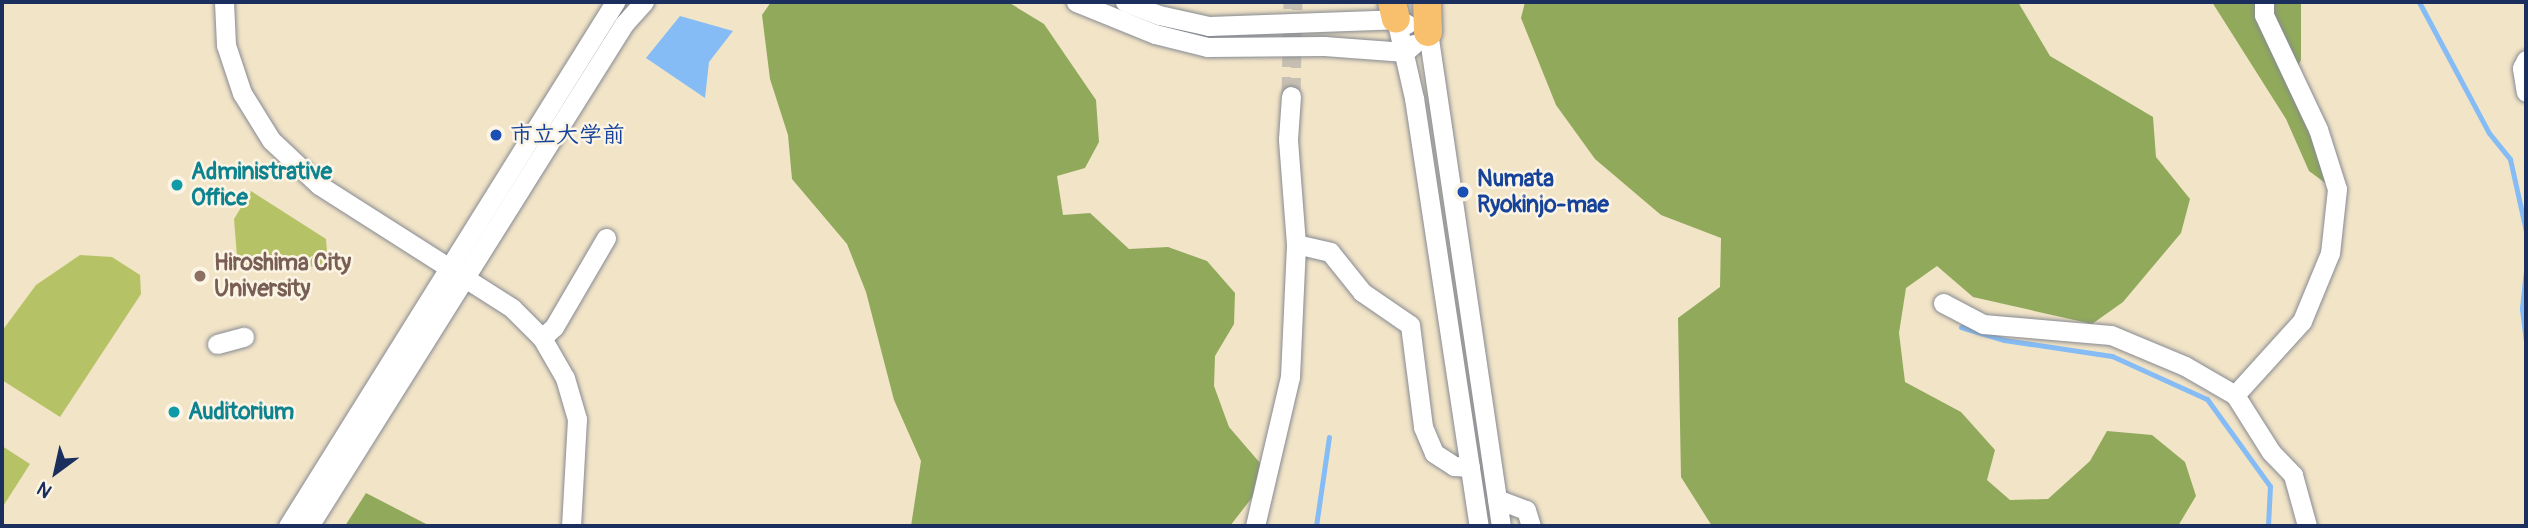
<!DOCTYPE html>
<html>
<head>
<meta charset="utf-8">
<style>
  body { margin:0 }
  #map { position:relative; width:2528px; height:528px; overflow:hidden; background:#f2e4c7; font-family:Pangolin,"Klee One",sans-serif }
  div>[style] { position:absolute }
  [style*='--x'] { left:calc(var(--x)*1px); top:calc(var(--y)*1px); width:calc(var(--w)*1px); rotate:calc(var(--a)*1deg) }
  .green>* { inset:0; background:#b5c366 }
  .forest>* { inset:0; background:#90a95b }
  .water>* { inset:0; background:#85bcf5 }
  .stream>* { height:5px; margin:-2.5px; padding:0 2.5px; transform-origin:2.5px; border-radius:2.5px; background:#85bcf5 }
  .minor-tunnel>* { height:19px; margin-top:-9.5px; transform-origin:0; background:repeating-linear-gradient(90deg,#c7c0b2 0 19px,transparent 0 29px) }
  .roads { filter:drop-shadow(0 0 2px #868a92) drop-shadow(0 0 2px #868a92) }
  .minor>* { height:19px; margin:-9.5px; padding:0 9.5px; transform-origin:9.5px; border-radius:9.5px; background:#fff }
  .highway>* { height:28px; margin:-14px; padding:0 14px; transform-origin:14px; border-radius:14px; background:#f8bf6c }
  .dots>* { width:19px; height:19px; translate:-50% -50%; box-sizing:border-box; border:4px solid #fcf5e5; border-radius:50% }
  span { translate:-50% -50%; white-space:nowrap; text-align:center; line-height:1.15; -webkit-text-stroke:5px #fcf5e5; paint-order:stroke }
  .transit-label { font-size:23px; color:#164399; font-weight:700 }
  .left { translate:0 -50%; text-align:left }
  .culture-label { font-size:23px; color:#0d838f; font-weight:700 }
  .education-label { font-size:23px; color:#785e54; font-weight:700 }
  .frame { position:absolute; inset:0; border:4px solid #1b2f5e; pointer-events:none }
  .north { position:absolute; left:21px; top:437px; width:70px; height:70px; -webkit-text-stroke:5px #fcf5e5; paint-order:stroke; rotate:213deg; font-size:19px; font-weight:700; line-height:28px; text-align:center; color:#1b2f5e }
  .north::after { content:''; display:block; margin:auto; width:24px; height:32px; background:#1b2f5e; clip-path:polygon(50% 0,100% 100%,50% 72%,0 100%) }
</style>
</head>
<body>
<div id="map">
  <div class="green">
    <i style="clip-path:polygon(251px 191px,326px 239px,328px 266px,238px 269px,234px 219px)"></i>
    <i style="clip-path:polygon(80px 255px,112px 257px,140px 275px,141px 294px,60px 417px,2px 380px,2px 331px,36px 285px)"></i>
    <i style="clip-path:polygon(2px 446px,30px 464px,2px 508px)"></i>
  </div>
  <div class="forest">
    <i style="clip-path:polygon(771px 2px,1008px 2px,1044px 24px,1096px 100px,1099px 142px,1085px 168px,1057px 176px,1063px 215px,1090px 213px,1129px 249px,1168px 247px,1207px 261px,1235px 293px,1234px 324px,1215px 356px,1214px 386px,1229px 427px,1260px 463px,1254px 495px,1230px 526px,911px 526px,921px 461px,894px 400px,866px 292px,847px 244px,792px 179px,788px 135px,770px 79px,762px 15px)"></i>
    <i style="clip-path:polygon(1525px 2px,2018px 2px,2050px 56px,2153px 117px,2156px 157px,2190px 199px,2181px 233px,2123px 302px,2092px 324px,1973px 297px,1937px 266px,1906px 288px,1899px 333px,1905px 382px,1961px 412px,1995px 450px,1987px 480px,2010px 500px,2048px 499px,2090px 461px,2107px 431px,2152px 435px,2185px 462px,2196px 496px,2178px 526px,1712px 526px,1681px 477px,1678px 318px,1720px 287px,1721px 238px,1661px 215px,1595px 159px,1556px 105px,1521px 18px)"></i>
    <i style="clip-path:polygon(2212px 2px,2301px 2px,2301px 60px,2292px 79px,2328px 185px,2309px 171px,2286px 119px)"></i>
    <i style="clip-path:polygon(366px 493px,430px 526px,345px 526px)"></i>
  </div>
  <div class="water">
    <i style="clip-path:polygon(680px 16px,733px 31px,709px 62px,705px 98px,646px 58px)"></i>
  </div>
  <div class="stream">
    <i style="--x:2419;--y:2;--w:149;--a:61.9"></i>
    <i style="--x:2489;--y:133;--w:33;--a:51"></i>
    <i style="--x:2510;--y:159;--w:74;--a:77.5"></i>
    <i style="--x:2526;--y:270;--w:39;--a:96"></i>
    <i style="--x:2522;--y:309;--w:31;--a:83"></i>
    <i style="--x:1961;--y:327;--w:45;--a:16.8"></i>
    <i style="--x:2004;--y:340;--w:109;--a:8.4"></i>
    <i style="--x:2112;--y:356;--w:104;--a:24.4"></i>
    <i style="--x:2207;--y:399;--w:107;--a:54.1"></i>
    <i style="--x:2270;--y:486;--w:40;--a:92.9"></i>
    <i style="--x:2526;--y:491;--w:21;--a:90"></i>
    <i style="--x:1316;--y:526;--w:90;--a:-81.7"></i>
  </div>
  <div class="minor-tunnel">
    <i style="--x:1291;--y:96;--w:94;--a:-88.8"></i>
  </div>
  <div class="roads">
    <div class="minor">
      <i style="--x:224;--y:2;--w:43;--a:87.3"></i>
      <i style="--x:226;--y:45;--w:51;--a:71.6"></i>
      <i style="--x:242;--y:93;--w:55;--a:58.3"></i>
      <i style="--x:271;--y:140;--w:66;--a:43.2"></i>
      <i style="--x:319;--y:185;--w:229;--a:32.5"></i>
      <i style="--x:512;--y:308;--w:42;--a:45"></i>
      <i style="--x:542;--y:338;--w:46;--a:60.1"></i>
      <i style="--x:565;--y:378;--w:43;--a:73.7"></i>
      <i style="--x:577;--y:419;--w:107;--a:93.2"></i>
      <i style="--x:1076;--y:2;--w:85;--a:22.1"></i>
      <i style="--x:1155;--y:34;--w:54;--a:14"></i>
      <i style="--x:1207;--y:47;--w:117;--a:-0.5"></i>
      <i style="--x:1324;--y:46;--w:81;--a:4.2"></i>
      <i style="--x:1405;--y:52;--w:12;--a:-42"></i>
      <i style="--x:1125;--y:2;--w:36;--a:21"></i>
      <i style="--x:1159;--y:15;--w:51;--a:12.4"></i>
      <i style="--x:1209;--y:26;--w:187;--a:-2.1"></i>
      <i style="--x:1396;--y:19;--w:12;--a:24"></i>
      <i style="--x:2264;--y:2;--w:13;--a:90"></i>
      <i style="--x:2264;--y:15;--w:126;--a:64.7"></i>
      <i style="--x:2318;--y:129;--w:63;--a:72.4"></i>
      <i style="--x:2337;--y:189;--w:64;--a:96.2"></i>
      <i style="--x:2330;--y:253;--w:74;--a:112.4"></i>
      <i style="--x:2302;--y:321;--w:100;--a:132.2"></i>
      <i style="--x:2235;--y:395;--w:67;--a:57.7"></i>
      <i style="--x:2271;--y:452;--w:32;--a:46"></i>
      <i style="--x:2293;--y:475;--w:53;--a:74.6"></i>
      <i style="--x:1396;--y:19;--w:81;--a:77.2"></i>
      <i style="--x:1414;--y:98;--w:433;--a:81.4"></i>
      <i style="--x:1428;--y:32;--w:499;--a:81.6"></i>
      <i style="--x:2526;--y:60;--w:9;--a:117"></i>
      <i style="--x:2522;--y:68;--w:24;--a:81"></i>
      <i style="--x:1296;--y:244;--w:35;--a:13"></i>
      <i style="--x:1330;--y:252;--w:51;--a:51.3"></i>
      <i style="--x:1362;--y:292;--w:58;--a:34.5"></i>
      <i style="--x:1410;--y:325;--w:103;--a:82.7"></i>
      <i style="--x:1423;--y:427;--w:28;--a:67"></i>
      <i style="--x:1434;--y:453;--w:24;--a:33"></i>
      <i style="--x:1454;--y:466;--w:16;--a:4"></i>
      <i style="--x:1943;--y:303;--w:45;--a:27.7"></i>
      <i style="--x:1983;--y:324;--w:128;--a:4.9"></i>
      <i style="--x:2111;--y:335;--w:80;--a:22.7"></i>
      <i style="--x:2185;--y:366;--w:58;--a:30.1"></i>
      <i style="--x:542;--y:338;--w:16;--a:-43"></i>
      <i style="--x:554;--y:327;--w:103;--a:-59.7"></i>
      <i style="--x:217;--y:344;--w:28;--a:-15"></i>
      <i style="--x:1497;--y:499;--w:31;--a:21"></i>
      <i style="--x:1526;--y:510;--w:17;--a:73"></i>
      <i style="--x:288;--y:526;--w:618;--a:-58.03"></i>
      <i style="--x:309;--y:526;--w:593;--a:-57.89"></i>
      <i style="--x:624;--y:24;--w:30;--a:-48"></i>
      <i style="--x:1255;--y:526;--w:153;--a:-76.8"></i>
      <i style="--x:1290;--y:377;--w:133;--a:-87.4"></i>
      <i style="--x:1296;--y:244;--w:105;--a:-94.4"></i>
      <i style="--x:1288;--y:139;--w:43;--a:-86"></i>
    </div>
    <div class="highway">
      <i style="--x:1392;--y:2;--w:17;--a:77"></i>
      <i style="--x:1427;--y:2;--w:30;--a:88"></i>
    </div>
  </div>
  <div class="dots">
    <i style="left:496px;top:135px;background:#1a4fb4"></i>
    <i style="left:177px;top:185px;background:#0f9aa8"></i>
    <i style="left:1463px;top:192px;background:#1a4fb4"></i>
    <i style="left:200px;top:276px;background:#8d6e63"></i>
    <i style="left:174px;top:412px;background:#0f9aa8"></i>
  </div>
  <div class="transit-label">
    <span class="left" style="left:510px;top:135px">市立大学前</span>
    <span class="left" style="left:1477px;top:192px">Numata<br>Ryokinjo-mae</span>
  </div>
  <div class="culture-label">
    <span class="left" style="left:191px;top:185px">Administrative<br>Office</span>
    <span class="left" style="left:188px;top:412px">Auditorium</span>
  </div>
  <div class="education-label">
    <span class="left" style="left:214px;top:276px">Hiroshima City<br>University</span>
  </div>
  <div class="frame"></div>
  <div class="north">N</div>
</div>
</body>
</html>
